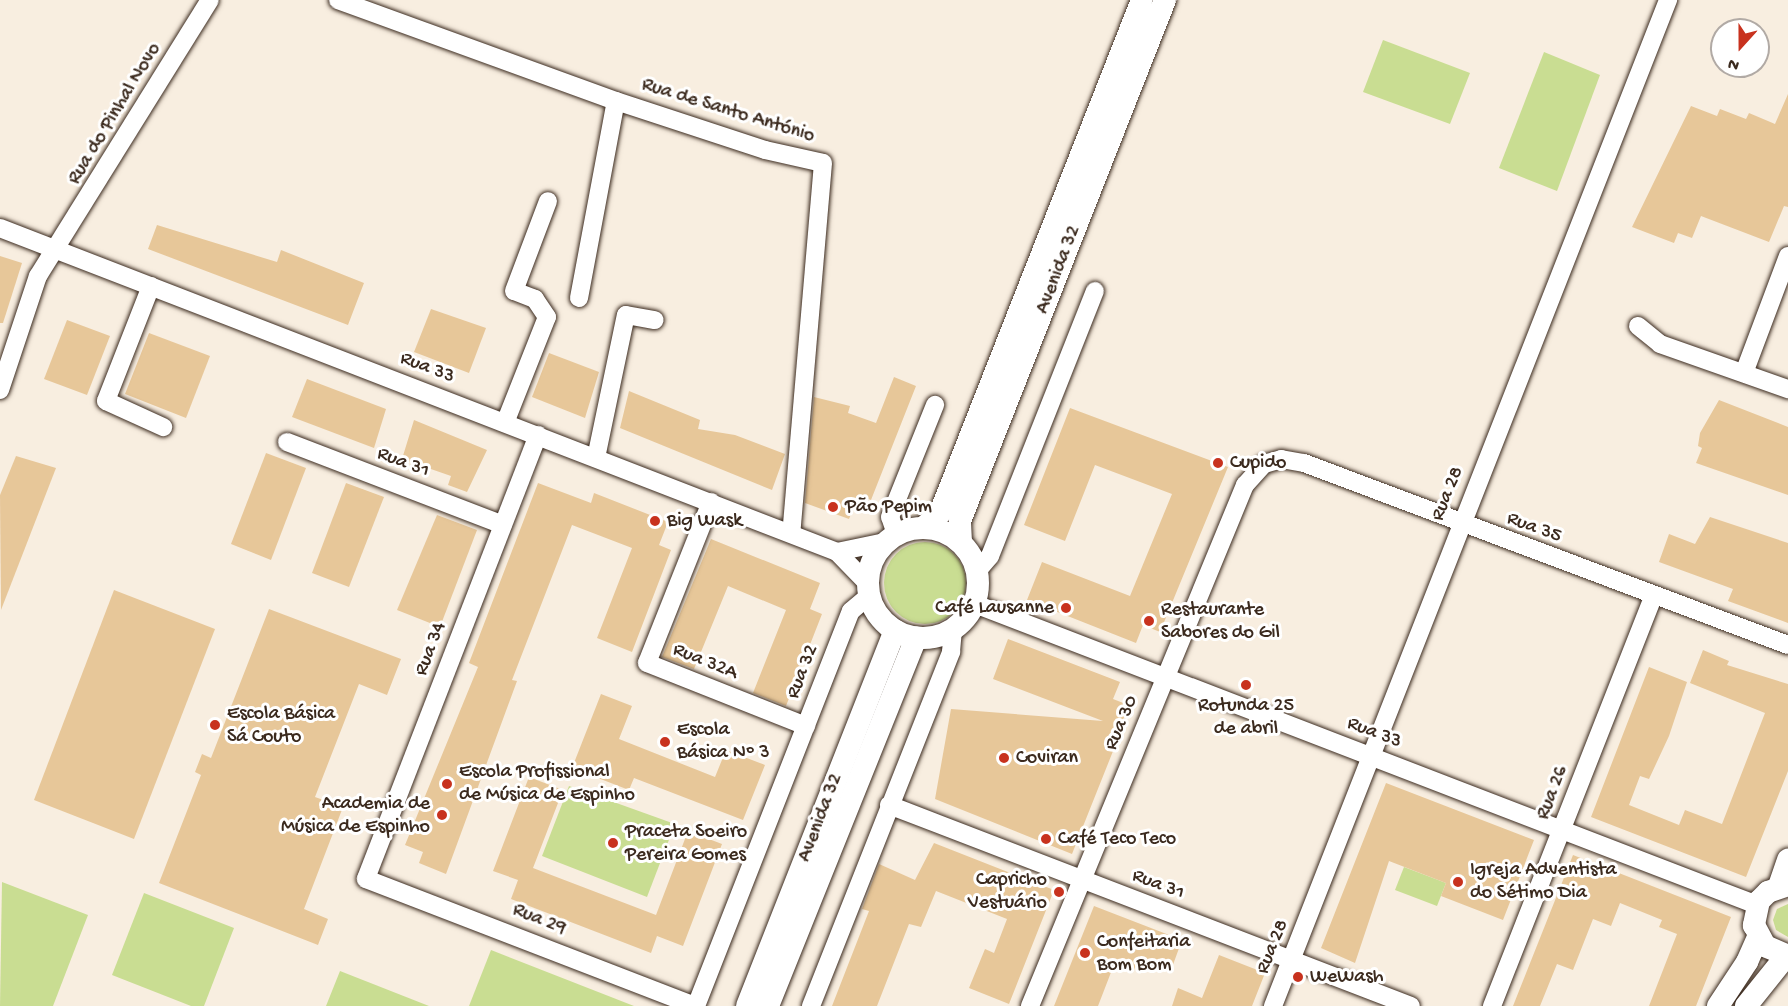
<!DOCTYPE html>
<html>
<head>
<meta charset="utf-8">
<style>
  body { margin:0 }
  #map { position:relative; width:1788px; height:1006px; overflow:hidden; background:#f8eee0; font-family:"Gochi Hand",sans-serif }
  div>[style] { position:absolute }
  [style*='--x'] { left:calc(var(--x)*1px); top:calc(var(--y)*1px); width:calc(var(--w)*1px); rotate:calc(var(--a)*1deg) }
  .green>* { inset:0; background:#c9dd92 }
  .round { border-radius:50% }
  .building>* { inset:0; background:#e7c799 }
  .roads { filter:drop-shadow(0 0 2px #3b2a1e) drop-shadow(0 0 2px #3b2a1e) }
  .minor>* { height:18px; margin:-9px; padding:0 9px; transform-origin:9px; border-radius:9px; background:#fff }
  .major>* { height:22px; margin:-11px; padding:0 11px; transform-origin:11px; border-radius:11px; background:#fff }
  .major>.ring { margin:-11px; padding:0; box-sizing:content-box; background:none; border:22px solid #fff; border-radius:50% }
  .dots>* { width:16px; height:16px; translate:-50% -50%; box-sizing:border-box; border:3px solid #fff; border-radius:50% }
  span { translate:-50% -50%; white-space:nowrap; text-align:center; line-height:1.15; -webkit-text-stroke:6px #fff; paint-order:stroke }
  .street-label { font-size:20px; color:#3b2a1e }
  .poi-label { font-size:20px; color:#3b2a1e }
  .left { translate:0 -50%; text-align:left }
  .right { translate:-100% -50%; text-align:right }
  .north { position:absolute; left:1710px; top:18px; width:60px; height:60px; box-sizing:border-box; background:#fff; border:2px solid #b1aaa5; border-radius:50%; rotate:201deg; font-size:16px; font-weight:700; line-height:24px; text-align:center; color:#3b2a1e }
  .north::after { content:''; display:block; margin:auto; width:21px; height:27px; background:#c8321e; clip-path:polygon(50% 0,100% 100%,50% 72%,0 100%) }
</style>
</head>
<body>
<div id="map">
  <div class="green">
    <i style="clip-path:polygon(1383px 40px,1470px 73px,1450px 124px,1363px 92px)"></i>
    <i style="clip-path:polygon(1544px 52px,1600px 75px,1557px 191px,1499px 168px)"></i>
    <i class="round" style="left:884px;top:542px;width:82px;height:82px"></i>
    <i style="clip-path:polygon(569px 786px,675px 824px,647px 897px,542px 856px)"></i>
    <i style="clip-path:polygon(1404px 867px,1446px 883px,1437px 906px,1395px 890px)"></i>
    <i style="clip-path:polygon(2px 882px,88px 915px,53px 1006px,0 1006px)"></i>
    <i style="clip-path:polygon(144px 893px,234px 928px,204px 1006px,191px 1006px,112px 975px)"></i>
    <i style="clip-path:polygon(1788px 904px,1788px 937px,1776px 930px,1773px 920px,1777px 909px)"></i>
    <i style="clip-path:polygon(491px 950px,634px 1006px,469px 1006px)"></i>
    <i style="clip-path:polygon(340px 971px,429px 1006px,326px 1006px)"></i>
  </div>
  <div class="building">
    <i style="clip-path:polygon(1788px 94px,1788px 207px,1784px 206px,1769px 242px,1701px 216px,1692px 238px,1678px 233px,1674px 243px,1632px 227px,1691px 106px,1717px 116px,1720px 109px,1746px 119px,1749px 113px,1775px 124px)"></i>
    <i style="clip-path:polygon(157px 225px,277px 262px,281px 250px,364px 283px,348px 325px,148px 249px)"></i>
    <i style="clip-path:polygon(0 256px,22px 263px,3px 323px,0 323px)"></i>
    <i style="clip-path:polygon(431px 309px,486px 328px,469px 373px,414px 352px)"></i>
    <i style="clip-path:polygon(67px 320px,110px 336px,87px 395px,44px 379px)"></i>
    <i style="clip-path:polygon(149px 333px,210px 356px,186px 418px,125px 394px)"></i>
    <i style="clip-path:polygon(549px 353px,599px 372px,585px 418px,532px 397px)"></i>
    <i style="clip-path:polygon(894px 377px,916px 386px,871px 500px,859px 495px,849px 519px,805px 503px,814px 397px,850px 406px,848px 413px,876px 423px)"></i>
    <i style="clip-path:polygon(307px 379px,386px 409px,374px 448px,292px 417px)"></i>
    <i style="clip-path:polygon(629px 391px,700px 420px,698px 429px,735px 435px,785px 454px,772px 490px,620px 428px)"></i>
    <i style="clip-path:polygon(1719px 400px,1788px 427px,1788px 495px,1696px 463px,1702px 448px,1698px 446px,1700px 433px)"></i>
    <i style="clip-path:polygon(1070px 408px,1228px 467px,1160px 632px,1143px 625px,1136px 643px,1027px 600px,1042px 562px,1130px 596px,1172px 494px,1095px 465px,1065px 541px,1024px 525px)"></i>
    <i style="clip-path:polygon(414px 420px,487px 450px,467px 492px,448px 485px,451px 476px,402px 459px)"></i>
    <i style="clip-path:polygon(266px 453px,306px 468px,271px 560px,231px 544px)"></i>
    <i style="clip-path:polygon(16px 456px,56px 468px,1px 610px,0 495px)"></i>
    <i style="clip-path:polygon(346px 483px,384px 497px,349px 587px,312px 573px)"></i>
    <i style="clip-path:polygon(538px 483px,591px 503px,594px 493px,668px 522px,659px 545px,671px 550px,632px 652px,597px 638px,632px 548px,572px 525px,512px 680px,517px 681px,446px 874px,419px 863px,423px 852px,405px 845px,478px 667px,469px 663px)"></i>
    <i style="clip-path:polygon(437px 515px,477px 530px,440px 627px,397px 610px)"></i>
    <i style="clip-path:polygon(1710px 517px,1788px 543px,1788px 623px,1728px 601px,1733px 589px,1659px 562px,1669px 534px,1695px 544px)"></i>
    <i style="clip-path:polygon(711px 539px,820px 583px,810px 609px,822px 614px,786px 706px,753px 693px,786px 610px,728px 586px,694px 669px,662px 657px)"></i>
    <i style="clip-path:polygon(114px 590px,215px 629px,134px 839px,34px 800px)"></i>
    <i style="clip-path:polygon(269px 609px,401px 659px,387px 695px,359px 684px,315px 797px,343px 807px,304px 909px,328px 919px,318px 945px,159px 883px,201px 775px,195px 772px,202px 754px,211px 758px)"></i>
    <i style="clip-path:polygon(1008px 639px,1120px 682px,1113px 699px,1131px 706px,1072px 854px,935px 799px,951px 709px,1103px 721px,993px 679px)"></i>
    <i style="clip-path:polygon(1703px 650px,1729px 661px,1727px 665px,1788px 684px,1788px 771px,1746px 877px,1591px 817px,1649px 667px,1687px 682px,1669px 736px,1649px 779px,1640px 776px,1629px 805px,1679px 825px,1685px 810px,1722px 824px,1765px 713px,1690px 683px)"></i>
    <i style="clip-path:polygon(601px 694px,632px 706px,619px 739px,715px 777px,726px 750px,765px 765px,743px 820px,634px 778px,629px 790px,572px 768px)"></i>
    <i style="clip-path:polygon(529px 777px,563px 790px,533px 868px,656px 915px,688px 831px,722px 844px,683px 946px,657px 936px,651px 953px,511px 899px,518px 880px,493px 871px)"></i>
    <i style="clip-path:polygon(1386px 783px,1534px 840px,1503px 920px,1441px 896px,1446px 883px,1389px 861px,1355px 963px,1321px 948px)"></i>
    <i style="clip-path:polygon(934px 843px,1054px 890px,1009px 1004px,969px 988px,985px 949px,994px 953px,1007px 919px,936px 891px,921px 927px,909px 924px,877px 1006px,832px 1006px,869px 911px,862px 909px,879px 864px,915px 880px)"></i>
    <i style="clip-path:polygon(1573px 855px,1731px 917px,1696px 1006px,1649px 1006px,1677px 934px,1659px 927px,1662px 920px,1620px 903px,1611px 926px,1593px 919px,1573px 970px,1557px 964px,1540px 1006px,1513px 1006px)"></i>
    <i style="clip-path:polygon(1094px 906px,1182px 940px,1170px 973px,1138px 961px,1134px 970px,1115px 962px,1098px 1006px,1054px 1006px)"></i>
    <i style="clip-path:polygon(1219px 955px,1265px 973px,1252px 1006px,1172px 1006px,1178px 988px,1202px 998px)"></i>
  </div>
  <div class="roads">
    <div class="minor">
      <i style="--x:338;--y:0;--w:296;--a:20"></i>
      <i style="--x:616;--y:101;--w:157;--a:18.2"></i>
      <i style="--x:765;--y:150;--w:59;--a:12.6"></i>
      <i style="--x:823;--y:163;--w:371;--a:94.9"></i>
      <i style="--x:0;--y:228;--w:898;--a:21.16"></i>
      <i style="--x:837;--y:552;--w:45;--a:45.9"></i>
      <i style="--x:151;--y:286;--w:123;--a:111.4"></i>
      <i style="--x:106;--y:401;--w:63;--a:24.5"></i>
      <i style="--x:579;--y:298;--w:200;--a:-79.4"></i>
      <i style="--x:1638;--y:326;--w:28;--a:39"></i>
      <i style="--x:1660;--y:344;--w:136;--a:19.4"></i>
      <i style="--x:1744;--y:373;--w:125;--a:-69.4"></i>
      <i style="--x:0;--y:390;--w:120;--a:-71.6"></i>
      <i style="--x:38;--y:276;--w:325;--a:-58.1"></i>
      <i style="--x:505;--y:423;--w:114;--a:-68.4"></i>
      <i style="--x:547;--y:317;--w:22;--a:-124"></i>
      <i style="--x:535;--y:299;--w:22;--a:-159"></i>
      <i style="--x:514;--y:291;--w:96;--a:-69.3"></i>
      <i style="--x:538;--y:435;--w:476;--a:111.2"></i>
      <i style="--x:366;--y:879;--w:353;--a:21.1"></i>
      <i style="--x:287;--y:442;--w:231;--a:21"></i>
      <i style="--x:596;--y:458;--w:146;--a:-78.2"></i>
      <i style="--x:626;--y:315;--w:29;--a:10"></i>
      <i style="--x:711;--y:502;--w:173;--a:111.7"></i>
      <i style="--x:647;--y:663;--w:171;--a:21.6"></i>
      <i style="--x:896;--y:534;--w:18;--a:-109"></i>
      <i style="--x:890;--y:517;--w:121;--a:-68.1"></i>
      <i style="--x:837;--y:552;--w:49;--a:-11.8"></i>
      <i style="--x:978;--y:570;--w:18;--a:-49"></i>
      <i style="--x:990;--y:556;--w:285;--a:-68.4"></i>
      <i style="--x:975;--y:604;--w:838;--a:21.05"></i>
      <i style="--x:889;--y:805;--w:559;--a:21.06"></i>
      <i style="--x:696;--y:1006;--w:424;--a:-68.6"></i>
      <i style="--x:851;--y:611;--w:23;--a:-40"></i>
      <i style="--x:811;--y:1006;--w:381;--a:-68.4"></i>
      <i style="--x:951;--y:652;--w:23;--a:-85"></i>
      <i style="--x:1030;--y:1006;--w:564;--a:-67.58"></i>
      <i style="--x:1245;--y:485;--w:28;--a:-48"></i>
      <i style="--x:1264;--y:464;--w:18;--a:-16"></i>
      <i style="--x:1281;--y:459;--w:23;--a:10"></i>
      <i style="--x:1304;--y:463;--w:517;--a:20.61"></i>
      <i style="--x:1273;--y:1006;--w:1081;--a:-68.56"></i>
      <i style="--x:1492;--y:1006;--w:442;--a:-68.5"></i>
    </div>
    <div class="major">
      <i style="--x:924;--y:527;--w:21;--a:-41"></i>
      <i style="--x:940;--y:513;--w:551;--a:-68.51"></i>
      <i class="ring" style="left:868px;top:528px;width:88px;height:88px"></i>
      <i style="--x:961;--y:542;--w:21;--a:-93"></i>
      <i style="--x:960;--y:521;--w:560;--a:-68.52"></i>
      <i style="--x:1788;--y:885;--w:21;--a:161"></i>
      <i style="--x:1768;--y:892;--w:13;--a:135"></i>
      <i style="--x:1759;--y:901;--w:25;--a:102"></i>
      <i style="--x:1754;--y:925;--w:24;--a:62"></i>
      <i style="--x:1765;--y:946;--w:25;--a:23"></i>
      <i style="--x:1779;--y:886;--w:28;--a:-71"></i>
      <i style="--x:747;--y:1006;--w:404;--a:-68.5"></i>
      <i style="--x:768;--y:1006;--w:397;--a:-68.1"></i>
      <i style="--x:1718;--y:1006;--w:53;--a:-56.6"></i>
      <i style="--x:1747;--y:962;--w:27;--a:-66"></i>
      <i style="--x:1746;--y:1006;--w:64;--a:-51.3"></i>
    </div>
  </div>
  <div class="dots">
    <i style="left:1218px;top:463px;background:#c8321e"></i>
    <i style="left:833px;top:507px;background:#c8321e"></i>
    <i style="left:655px;top:521px;background:#c8321e"></i>
    <i style="left:1066px;top:608px;background:#c8321e"></i>
    <i style="left:1149px;top:621px;background:#c8321e"></i>
    <i style="left:1246px;top:685px;background:#c8321e"></i>
    <i style="left:215px;top:725px;background:#c8321e"></i>
    <i style="left:665px;top:742px;background:#c8321e"></i>
    <i style="left:1004px;top:758px;background:#c8321e"></i>
    <i style="left:447px;top:784px;background:#c8321e"></i>
    <i style="left:442px;top:815px;background:#c8321e"></i>
    <i style="left:1046px;top:839px;background:#c8321e"></i>
    <i style="left:613px;top:843px;background:#c8321e"></i>
    <i style="left:1458px;top:882px;background:#c8321e"></i>
    <i style="left:1059px;top:892px;background:#c8321e"></i>
    <i style="left:1085px;top:953px;background:#c8321e"></i>
    <i style="left:1298px;top:977px;background:#c8321e"></i>
  </div>
  <div class="street-label">
    <span style="left:728px;top:111px;rotate:17deg">Rua de Santo António</span>
    <span style="left:115px;top:114px;rotate:-59deg">Rua do Pinhal Novo</span>
    <span style="left:1059px;top:270px;rotate:-69deg">Avenida 32</span>
    <span style="left:427px;top:368px;rotate:21deg">Rua 33</span>
    <span style="left:403px;top:463px;rotate:21deg">Rua 31</span>
    <span style="left:1448px;top:494px;rotate:-68deg">Rua 28</span>
    <span style="left:1534px;top:528px;rotate:20deg">Rua 35</span>
    <span style="left:431px;top:649px;rotate:-69deg">Rua 34</span>
    <span style="left:705px;top:662px;rotate:22deg">Rua 32A</span>
    <span style="left:803px;top:672px;rotate:-69deg">Rua 32</span>
    <span style="left:1122px;top:723px;rotate:-67deg">Rua 30</span>
    <span style="left:1374px;top:733px;rotate:21deg">Rua 33</span>
    <span style="left:1553px;top:793px;rotate:-69deg">Rua 26</span>
    <span style="left:821px;top:818px;rotate:-69deg">Avenida 32</span>
    <span style="left:1158px;top:885px;rotate:21deg">Rua 31</span>
    <span style="left:539px;top:920px;rotate:22deg">Rua 29</span>
    <span style="left:1273px;top:947px;rotate:-68deg">Rua 28</span>
  </div>
  <div class="poi-label">
    <span class="left" style="left:1230px;top:463px">Cupido</span>
    <span class="left" style="left:845px;top:507px">Pão Pepim</span>
    <span class="left" style="left:667px;top:521px">Big Wask</span>
    <span class="right" style="left:1054px;top:608px">Café Lausanne</span>
    <span class="left" style="left:1161px;top:622px">Restaurante<br>Sabores do Gil</span>
    <span style="left:1246px;top:718px">Rotunda 25<br>de abril</span>
    <span class="left" style="left:227px;top:726px">Escola Básica<br>Sá Couto</span>
    <span class="left" style="left:677px;top:742px">Escola<br>Básica Nº 3</span>
    <span class="left" style="left:1016px;top:758px">Coviran</span>
    <span class="left" style="left:459px;top:784px">Escola Profissional<br>de Música de Espinho</span>
    <span class="right" style="left:430px;top:816px">Academia de<br>Música de Espinho</span>
    <span class="left" style="left:625px;top:844px">Praceta Soeiro<br>Pereira Gomes</span>
    <span class="left" style="left:1058px;top:839px">Café Teco Teco</span>
    <span class="left" style="left:1470px;top:882px">Igreja Adventista<br>do Sétimo Dia</span>
    <span class="right" style="left:1047px;top:892px">Capricho<br>Vestuário</span>
    <span class="left" style="left:1097px;top:954px">Confeitaria<br>Bom Bom</span>
    <span class="left" style="left:1310px;top:977px">WeWash</span>
  </div>
  <div class="north">N</div>
</div>
</body>
</html>
